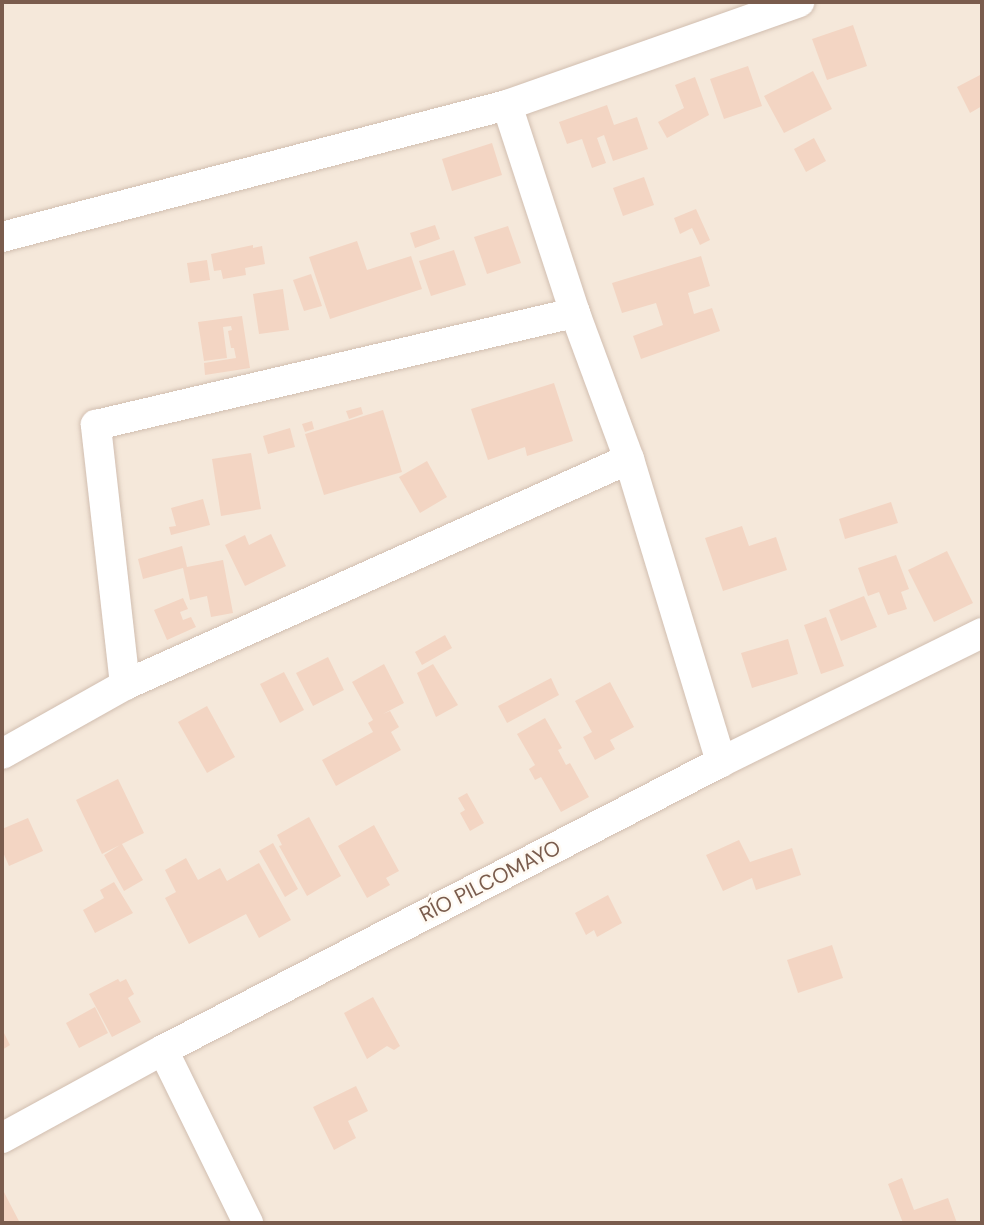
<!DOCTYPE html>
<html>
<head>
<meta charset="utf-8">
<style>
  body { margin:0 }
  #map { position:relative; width:984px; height:1225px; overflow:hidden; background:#fdf6ec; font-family:"DM Sans",sans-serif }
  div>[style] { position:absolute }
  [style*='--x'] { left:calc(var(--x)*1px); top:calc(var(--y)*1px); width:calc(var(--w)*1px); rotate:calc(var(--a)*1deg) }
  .residential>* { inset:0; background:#f5e8da }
  .building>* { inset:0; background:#f3d5c3 }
  .roads { filter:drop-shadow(0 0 2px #d1beb0) drop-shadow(0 0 2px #d1beb0) }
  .minor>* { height:30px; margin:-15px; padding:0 15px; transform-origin:15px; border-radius:15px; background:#fff }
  span { translate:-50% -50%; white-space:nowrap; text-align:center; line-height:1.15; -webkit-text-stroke:5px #fffaf3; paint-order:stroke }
  .street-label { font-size:21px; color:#7a5c4d }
  .frame { position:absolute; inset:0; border:4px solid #7a5c4d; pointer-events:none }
</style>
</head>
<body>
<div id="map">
  <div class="residential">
    <i style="clip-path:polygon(2px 2px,982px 2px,982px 1223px,2px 1223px)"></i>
  </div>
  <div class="building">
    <i style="clip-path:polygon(853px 25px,867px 66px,827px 80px,812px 39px)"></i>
    <i style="clip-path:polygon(748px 66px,762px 106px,724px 119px,710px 79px)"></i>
    <i style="clip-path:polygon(813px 71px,832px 109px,784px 133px,764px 96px)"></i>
    <i style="clip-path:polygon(982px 74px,982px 106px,970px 113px,957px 87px)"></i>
    <i style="clip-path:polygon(695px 77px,709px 115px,667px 138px,658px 122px,684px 108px,675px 85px)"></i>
    <i style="clip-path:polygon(607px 105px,614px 125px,637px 117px,648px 149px,613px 161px,604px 135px,597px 138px,606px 163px,592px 168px,582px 139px,567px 144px,559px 122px)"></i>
    <i style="clip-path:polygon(814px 138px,826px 161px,806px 172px,794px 149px)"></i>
    <i style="clip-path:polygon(492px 143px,502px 175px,452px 191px,442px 159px)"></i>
    <i style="clip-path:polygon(644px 177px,654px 205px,623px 216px,613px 188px)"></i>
    <i style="clip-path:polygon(696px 209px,710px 240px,700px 245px,692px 228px,680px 234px,674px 218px)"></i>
    <i style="clip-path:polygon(435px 225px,440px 239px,415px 248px,410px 233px)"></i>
    <i style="clip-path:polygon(508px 226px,521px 263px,487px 274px,474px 237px)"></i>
    <i style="clip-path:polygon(357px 241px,367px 270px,411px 256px,422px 289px,330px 319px,309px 257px)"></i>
    <i style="clip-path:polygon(253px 245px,253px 248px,262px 246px,265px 264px,245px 268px,246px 275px,223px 279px,221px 270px,214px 271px,211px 254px)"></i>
    <i style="clip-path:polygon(454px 250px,466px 285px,431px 296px,419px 261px)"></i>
    <i style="clip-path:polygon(701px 256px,710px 286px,688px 293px,694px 314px,712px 308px,720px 331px,641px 359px,633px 336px,663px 325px,656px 303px,622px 313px,612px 283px)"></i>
    <i style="clip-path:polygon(207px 260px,210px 280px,190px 283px,187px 263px)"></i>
    <i style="clip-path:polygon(311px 274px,322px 306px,304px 311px,293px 280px)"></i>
    <i style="clip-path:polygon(283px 289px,289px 330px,259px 334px,253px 294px)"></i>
    <i style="clip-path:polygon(242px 316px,250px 368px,205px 375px,204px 363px,236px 358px,234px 348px,231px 348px,228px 331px,232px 330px,231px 326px,223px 327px,227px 358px,204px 361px,198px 322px)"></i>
    <i style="clip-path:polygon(554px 383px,573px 441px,527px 456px,525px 447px,488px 460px,471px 409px)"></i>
    <i style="clip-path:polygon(361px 407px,363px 414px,349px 419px,346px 411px)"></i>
    <i style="clip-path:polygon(383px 410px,402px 472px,324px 495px,305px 434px)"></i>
    <i style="clip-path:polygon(312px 421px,314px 429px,305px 432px,302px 424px)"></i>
    <i style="clip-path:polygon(290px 428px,295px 447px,268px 454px,263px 436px)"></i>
    <i style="clip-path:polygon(251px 453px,261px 509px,221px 516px,212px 459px)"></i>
    <i style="clip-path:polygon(427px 461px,447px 497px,420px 513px,399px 477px)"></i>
    <i style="clip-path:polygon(203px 499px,210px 525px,171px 535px,169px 527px,176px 526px,171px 508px)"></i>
    <i style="clip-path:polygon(891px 502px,898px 523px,845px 539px,839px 519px)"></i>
    <i style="clip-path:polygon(742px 526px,749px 546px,776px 537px,787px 570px,723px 591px,705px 538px)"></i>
    <i style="clip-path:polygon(271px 534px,286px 566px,245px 586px,225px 545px,245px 535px,249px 545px)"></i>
    <i style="clip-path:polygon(182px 546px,187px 567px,223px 560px,233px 613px,211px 617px,207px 596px,190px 600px,183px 568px,143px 579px,138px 559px)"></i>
    <i style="clip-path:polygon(947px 551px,973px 603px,934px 622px,908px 570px)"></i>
    <i style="clip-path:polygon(896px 555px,909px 589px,901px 592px,907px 609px,888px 615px,879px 592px,868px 596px,858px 568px)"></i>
    <i style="clip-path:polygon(864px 596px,877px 627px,841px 641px,829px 610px)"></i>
    <i style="clip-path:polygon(183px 598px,188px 609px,180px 612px,183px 620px,191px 617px,196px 627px,167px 640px,154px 610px)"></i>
    <i style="clip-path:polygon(826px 617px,844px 666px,821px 674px,804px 625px)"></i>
    <i style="clip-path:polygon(445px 635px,452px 648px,422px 665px,415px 652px)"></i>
    <i style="clip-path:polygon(788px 639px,798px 674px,752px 688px,741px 653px)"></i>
    <i style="clip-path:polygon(328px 657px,344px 690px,313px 706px,296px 673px)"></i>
    <i style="clip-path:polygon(384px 664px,404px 703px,383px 714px,390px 711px,399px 727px,391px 732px,401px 750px,336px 786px,322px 760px,373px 732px,368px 723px,373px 720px,352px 682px)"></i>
    <i style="clip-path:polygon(433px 664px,458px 705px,436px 717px,417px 673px)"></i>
    <i style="clip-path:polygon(284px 672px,304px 710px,280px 723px,260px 684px)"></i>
    <i style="clip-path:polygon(551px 678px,559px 695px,507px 723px,498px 706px)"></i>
    <i style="clip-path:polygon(610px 682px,634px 727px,610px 740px,615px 749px,595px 760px,583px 737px,592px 732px,575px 701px)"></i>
    <i style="clip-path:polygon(207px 706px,235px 757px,207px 773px,178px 722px)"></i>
    <i style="clip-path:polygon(545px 718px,562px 748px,558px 750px,566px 765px,570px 763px,589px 797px,561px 812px,541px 777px,535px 780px,529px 769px,535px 765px,517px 734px)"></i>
    <i style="clip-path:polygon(118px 779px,144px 833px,122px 844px,143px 880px,124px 891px,104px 855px,120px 845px,102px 854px,76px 800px)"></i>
    <i style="clip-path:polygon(467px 793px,484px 823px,470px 831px,460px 813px,465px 810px,458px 798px)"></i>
    <i style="clip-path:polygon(309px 817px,341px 876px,307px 896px,279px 846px,282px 845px,277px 835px)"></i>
    <i style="clip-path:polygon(28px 818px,43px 851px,9px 866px,2px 850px,2px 829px)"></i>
    <i style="clip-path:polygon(374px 825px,399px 871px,386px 878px,390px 885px,367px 898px,338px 846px)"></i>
    <i style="clip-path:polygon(739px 840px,750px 862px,792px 848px,801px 875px,756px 890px,752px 878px,723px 891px,706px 855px)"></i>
    <i style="clip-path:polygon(273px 843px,298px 889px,285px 897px,259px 851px)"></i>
    <i style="clip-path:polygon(186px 858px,198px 880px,220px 868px,227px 881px,259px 863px,291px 920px,259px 938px,246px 914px,189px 944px,165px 898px,176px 892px,165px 870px)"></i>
    <i style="clip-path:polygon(114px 882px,133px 913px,95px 933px,83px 910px,104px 898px,100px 890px)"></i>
    <i style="clip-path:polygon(608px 895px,622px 923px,597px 937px,594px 930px,586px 935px,575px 913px)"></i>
    <i style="clip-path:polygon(832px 945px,843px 978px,798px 993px,787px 960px)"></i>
    <i style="clip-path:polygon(118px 979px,120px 982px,126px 979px,134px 994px,128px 998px,141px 1022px,112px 1037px,89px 994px)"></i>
    <i style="clip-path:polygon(373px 997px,400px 1046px,394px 1050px,387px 1046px,367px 1059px,344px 1013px)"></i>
    <i style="clip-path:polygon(95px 1007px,108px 1033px,79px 1048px,66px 1023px)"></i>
    <i style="clip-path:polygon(2px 1029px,10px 1045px,2px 1050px)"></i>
    <i style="clip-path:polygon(356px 1086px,368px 1111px,348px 1121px,356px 1138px,334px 1150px,313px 1107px)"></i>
    <i style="clip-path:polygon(902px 1178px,914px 1210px,948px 1198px,957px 1223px,903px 1223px,888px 1184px)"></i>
    <i style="clip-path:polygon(2px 1188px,8px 1200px,20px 1223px,2px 1223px)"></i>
  </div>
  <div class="roads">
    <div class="minor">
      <i style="--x:507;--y:105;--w:219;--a:71.9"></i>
      <i style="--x:575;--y:313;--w:156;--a:69.7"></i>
      <i style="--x:629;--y:459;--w:317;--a:73.1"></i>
      <i style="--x:2;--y:237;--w:522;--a:-14.65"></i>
      <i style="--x:507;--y:105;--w:310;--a:-19.4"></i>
      <i style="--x:125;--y:685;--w:262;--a:-96.4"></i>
      <i style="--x:96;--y:425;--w:492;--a:-13.2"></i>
      <i style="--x:2;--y:754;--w:141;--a:-29.3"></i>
      <i style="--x:125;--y:685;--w:552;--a:-24.15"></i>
      <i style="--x:163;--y:1050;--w:193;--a:63.8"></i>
      <i style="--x:2;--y:1138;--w:183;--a:-28.7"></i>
      <i style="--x:163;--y:1050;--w:628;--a:-27.3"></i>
      <i style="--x:721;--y:762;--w:291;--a:-26.3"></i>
    </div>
  </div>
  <div class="street-label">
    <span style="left:490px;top:881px;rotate:-27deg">RÍO PILCOMAYO</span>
  </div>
  <div class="frame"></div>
</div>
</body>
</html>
